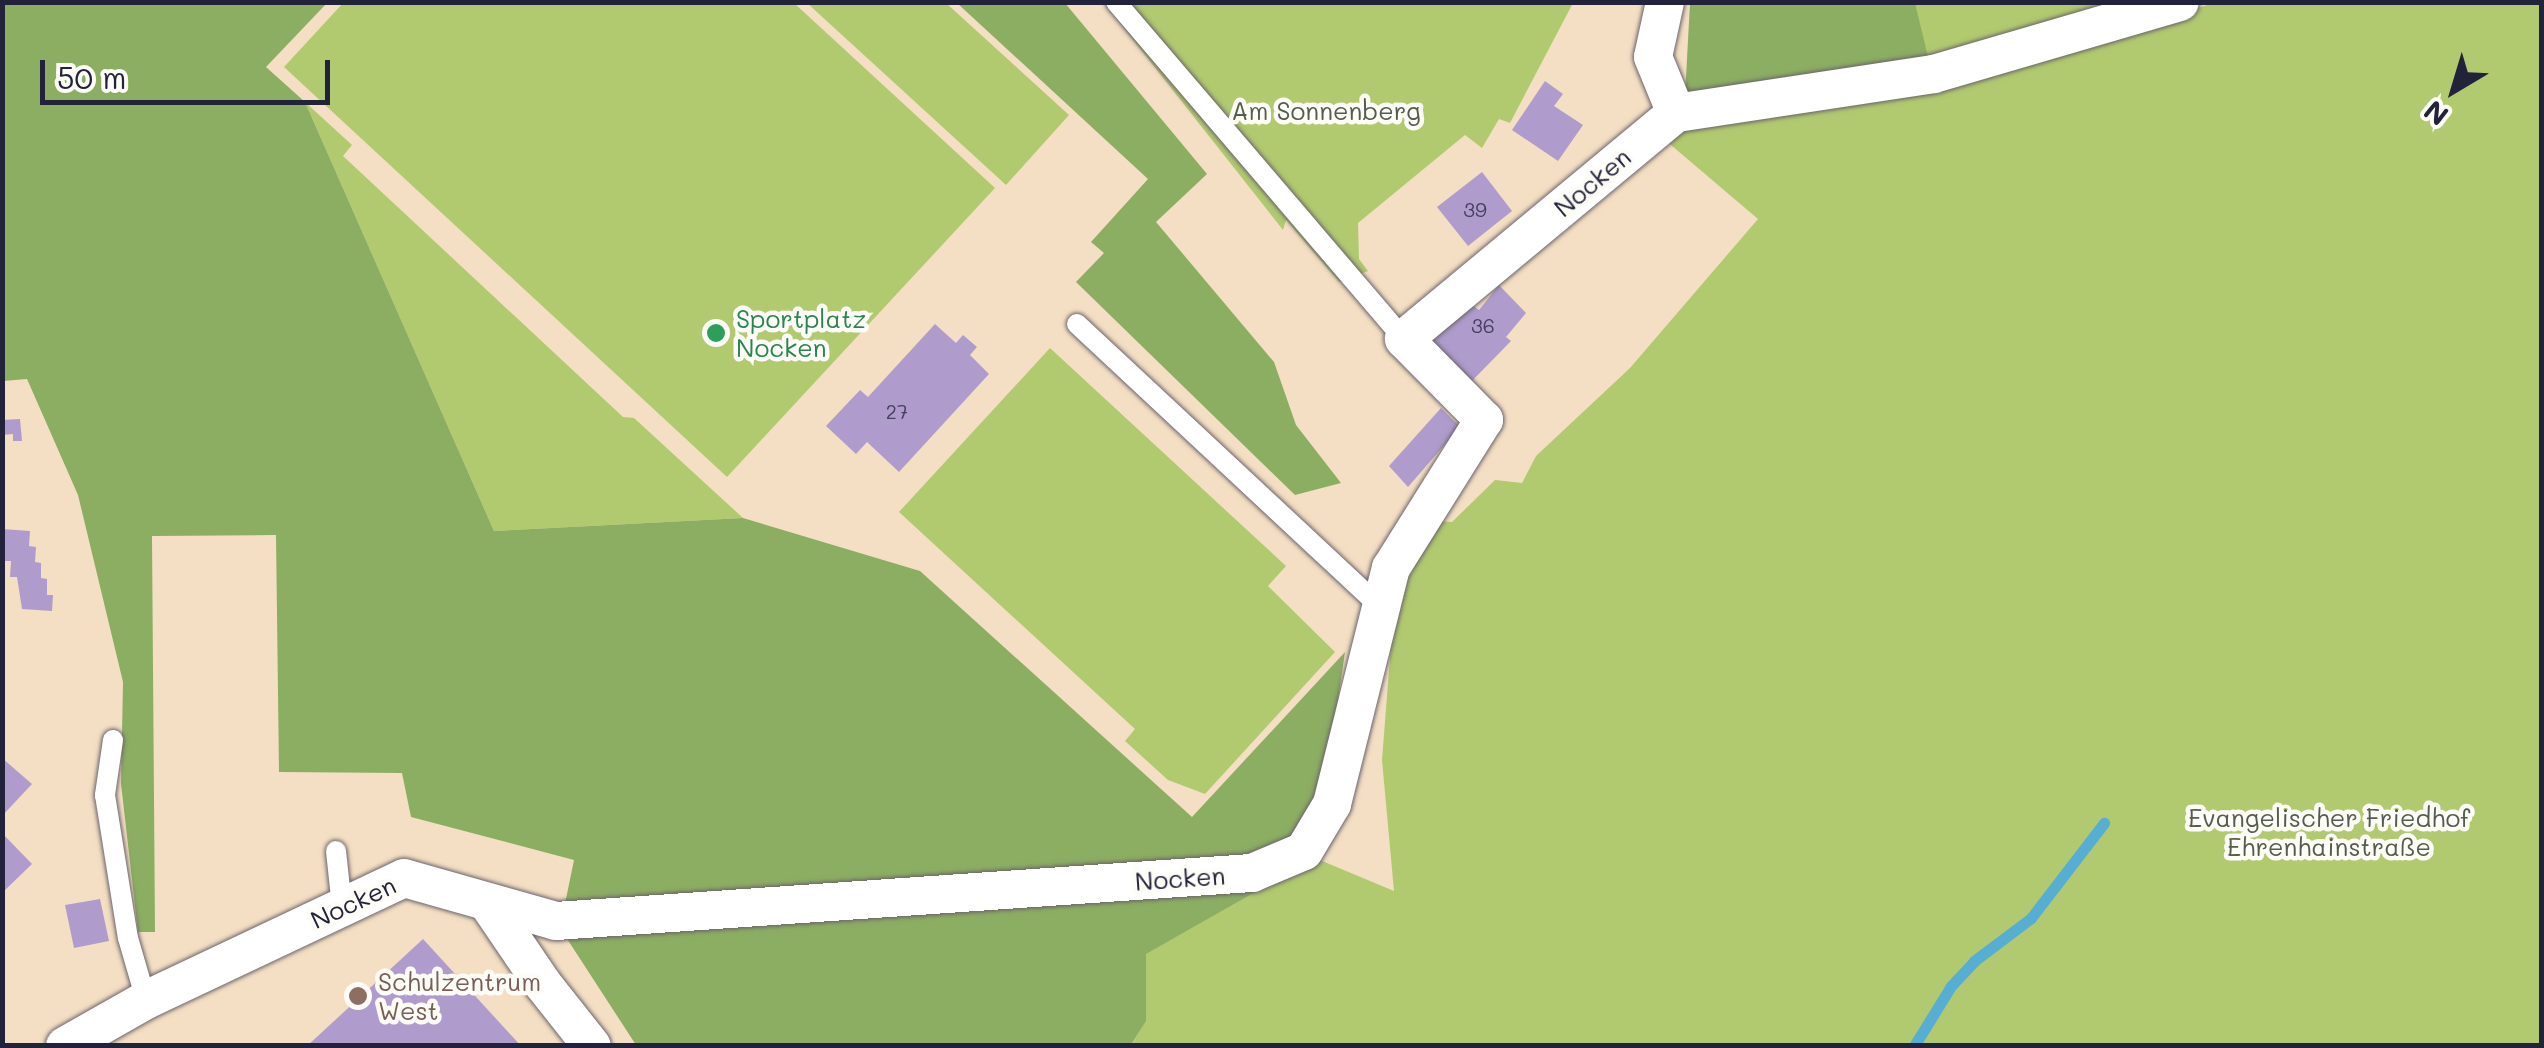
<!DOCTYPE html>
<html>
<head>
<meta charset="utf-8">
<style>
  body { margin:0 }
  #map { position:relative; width:2544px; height:1048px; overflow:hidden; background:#f4dfc4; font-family:Mali,sans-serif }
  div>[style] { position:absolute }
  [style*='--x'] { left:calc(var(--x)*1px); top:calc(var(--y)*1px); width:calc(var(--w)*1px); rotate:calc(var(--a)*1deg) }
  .green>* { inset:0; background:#b1ca6f }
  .forest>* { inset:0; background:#8cae62 }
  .stream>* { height:11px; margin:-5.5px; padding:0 5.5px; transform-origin:5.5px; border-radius:5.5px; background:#56aed3 }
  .building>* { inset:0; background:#af9ccd }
  .roads { filter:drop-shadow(0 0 2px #6c646b) drop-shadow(0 0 2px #6c646b) }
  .service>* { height:20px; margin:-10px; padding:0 10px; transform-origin:10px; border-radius:10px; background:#fff }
  .minor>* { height:38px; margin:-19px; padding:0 19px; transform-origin:19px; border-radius:19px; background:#fff }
  .dots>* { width:28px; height:28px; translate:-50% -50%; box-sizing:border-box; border:5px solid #fdfcf7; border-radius:50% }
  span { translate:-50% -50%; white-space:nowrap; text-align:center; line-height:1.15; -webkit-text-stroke:9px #fdfcf7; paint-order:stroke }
  .number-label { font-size:20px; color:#454060 }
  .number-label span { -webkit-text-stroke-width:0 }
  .park-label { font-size:25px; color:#545d4d }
  .street-label { font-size:25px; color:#22223b }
  .leisure-label { font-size:25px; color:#27864d }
  .left { translate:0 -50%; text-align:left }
  .education-label { font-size:25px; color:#785e54 }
  .frame { position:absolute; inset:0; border:5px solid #22223b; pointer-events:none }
  .north { position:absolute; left:2404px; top:40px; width:100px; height:100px; -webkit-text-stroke:8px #fdfcf7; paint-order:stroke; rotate:218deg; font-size:28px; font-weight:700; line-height:40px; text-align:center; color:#22223b }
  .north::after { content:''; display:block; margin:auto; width:35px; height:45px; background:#22223b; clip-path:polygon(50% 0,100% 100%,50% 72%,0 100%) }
  .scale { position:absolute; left:40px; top:60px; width:290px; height:45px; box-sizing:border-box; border:5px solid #22223b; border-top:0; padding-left:12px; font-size:30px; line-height:35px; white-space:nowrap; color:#22223b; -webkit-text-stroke:8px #fdfcf7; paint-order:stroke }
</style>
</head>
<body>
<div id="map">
  <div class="green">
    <i style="clip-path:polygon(344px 2px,794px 3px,995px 188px,727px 477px,284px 67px)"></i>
    <i style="clip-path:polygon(807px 3px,946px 3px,1069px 115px,1006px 185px)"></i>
    <i style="clip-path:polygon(1104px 3px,1573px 3px,1510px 123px,1499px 119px,1482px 148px,1465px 135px,1358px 223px,1359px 259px,1368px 271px,1339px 282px,1286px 220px,1283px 230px)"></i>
    <i style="clip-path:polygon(1914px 3px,2149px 3px,1930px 67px)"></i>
    <i style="clip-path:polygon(2213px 3px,2541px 3px,2541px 1045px,1131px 1046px,1146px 1020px,1145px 954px,1315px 858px,1394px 891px,1382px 760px,1394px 606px,1435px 521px,1452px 522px,1495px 480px,1522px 483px,1536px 456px,1630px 368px,1758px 219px,1658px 134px,2115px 36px)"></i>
    <i style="clip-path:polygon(305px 102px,352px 145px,343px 156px,623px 417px,634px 418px,743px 518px,494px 531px)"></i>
    <i style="clip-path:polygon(1050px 348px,1286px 566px,1268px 586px,1335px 652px,1205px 794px,1168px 780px,1125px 741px,1135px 729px,899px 512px)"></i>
  </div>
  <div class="forest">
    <i style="clip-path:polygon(3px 3px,327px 3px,266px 67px,305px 102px,494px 531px,743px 518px,920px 571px,1192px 817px,1345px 652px,1315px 858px,1146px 954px,1146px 1021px,1131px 1045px,636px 1045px,560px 928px,574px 860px,411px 817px,402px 773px,279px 772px,276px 535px,152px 536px,155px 932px,138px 932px,121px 784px,123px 682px,78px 495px,27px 379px,3px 381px)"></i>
    <i style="clip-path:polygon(957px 3px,1065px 3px,1207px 174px,1156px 222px,1274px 362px,1296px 425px,1341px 483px,1295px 495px,1076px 282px,1104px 253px,1091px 242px,1148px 179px)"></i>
    <i style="clip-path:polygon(1690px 3px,1915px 3px,1930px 65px,1685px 96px)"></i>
  </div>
  <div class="stream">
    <i style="--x:1914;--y:1046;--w:70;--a:-58.3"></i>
    <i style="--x:1951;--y:986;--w:34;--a:-47"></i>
    <i style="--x:1974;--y:961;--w:71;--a:-37"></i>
    <i style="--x:2031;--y:918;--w:120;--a:-52.5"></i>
  </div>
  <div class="building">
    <i style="clip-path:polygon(1545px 81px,1563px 94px,1554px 106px,1583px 125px,1558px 161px,1512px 130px)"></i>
    <i style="clip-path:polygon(1482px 172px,1512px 211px,1468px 246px,1437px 207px)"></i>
    <i style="clip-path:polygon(1499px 285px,1526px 313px,1506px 337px,1511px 341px,1470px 383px,1430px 344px,1471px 304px,1479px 310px)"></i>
    <i style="clip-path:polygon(935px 324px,956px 343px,963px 335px,977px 347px,970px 355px,989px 374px,899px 472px,867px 442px,856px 454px,826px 426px,860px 390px,868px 397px)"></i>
    <i style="clip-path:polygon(1441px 408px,1460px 427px,1408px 487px,1389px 466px)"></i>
    <i style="clip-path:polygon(20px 419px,22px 441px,13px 441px,13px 434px,2px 435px,2px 420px)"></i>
    <i style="clip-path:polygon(2px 529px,30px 531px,29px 546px,36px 547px,35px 562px,41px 563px,41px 578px,47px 579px,47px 595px,53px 595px,52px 611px,22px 609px,17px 577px,10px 577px,11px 561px,4px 561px)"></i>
    <i style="clip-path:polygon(2px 758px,32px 784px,2px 816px)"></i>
    <i style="clip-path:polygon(2px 833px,32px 864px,2px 893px)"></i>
    <i style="clip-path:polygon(100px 899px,109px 941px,74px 948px,65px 905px)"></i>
    <i style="clip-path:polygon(423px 939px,521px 1046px,307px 1046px)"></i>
  </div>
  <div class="roads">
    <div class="service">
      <i style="--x:1116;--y:2;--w:443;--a:49.5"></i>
      <i style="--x:1077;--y:324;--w:415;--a:43"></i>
      <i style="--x:113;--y:740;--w:56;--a:98.3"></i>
      <i style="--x:105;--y:795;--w:145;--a:80.9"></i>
      <i style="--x:128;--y:938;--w:65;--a:73.8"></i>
      <i style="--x:336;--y:851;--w:56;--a:83.9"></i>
    </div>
    <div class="minor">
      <i style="--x:1665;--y:2;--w:56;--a:102.3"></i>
      <i style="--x:1653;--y:57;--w:61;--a:67.7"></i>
      <i style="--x:487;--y:902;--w:98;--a:55.8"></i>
      <i style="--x:542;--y:983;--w:80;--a:51.6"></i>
      <i style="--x:65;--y:1046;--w:93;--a:-29.6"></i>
      <i style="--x:146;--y:1000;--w:285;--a:-25.3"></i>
      <i style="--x:404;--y:878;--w:158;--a:15.8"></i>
      <i style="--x:556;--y:921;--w:698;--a:-3.95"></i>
      <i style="--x:1252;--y:873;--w:56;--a:-22.9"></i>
      <i style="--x:1304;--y:851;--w:55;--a:-59.2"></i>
      <i style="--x:1332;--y:804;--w:243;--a:-76"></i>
      <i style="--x:1391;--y:568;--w:175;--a:-57.9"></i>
      <i style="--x:1484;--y:420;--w:114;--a:-134.6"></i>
      <i style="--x:1404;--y:339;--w:354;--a:-39.7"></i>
      <i style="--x:1676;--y:113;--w:261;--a:-8.6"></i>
      <i style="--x:1934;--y:74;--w:256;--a:-16.3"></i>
    </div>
  </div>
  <div class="dots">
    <i style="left:716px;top:333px;background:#2e9e5b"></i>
    <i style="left:358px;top:996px;background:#8d6e63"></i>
  </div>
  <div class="number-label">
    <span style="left:1475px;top:209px">39</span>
    <span style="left:1483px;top:325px">36</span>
    <span style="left:897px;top:411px">27</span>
  </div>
  <div class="park-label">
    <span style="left:1326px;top:110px">Am Sonnenberg</span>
    <span style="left:2329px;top:832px">Evangelischer Friedhof<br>Ehrenhainstraße</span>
  </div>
  <div class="street-label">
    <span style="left:1592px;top:182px;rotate:-40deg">Nocken</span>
    <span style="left:1180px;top:878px;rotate:-4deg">Nocken</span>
    <span style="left:353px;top:902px;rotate:-25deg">Nocken</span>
  </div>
  <div class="leisure-label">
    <span class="left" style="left:736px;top:333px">Sportplatz<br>Nocken</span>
  </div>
  <div class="education-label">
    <span class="left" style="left:378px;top:996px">Schulzentrum<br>West</span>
  </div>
  <div class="frame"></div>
  <div class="north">N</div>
  <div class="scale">50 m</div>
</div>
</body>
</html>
